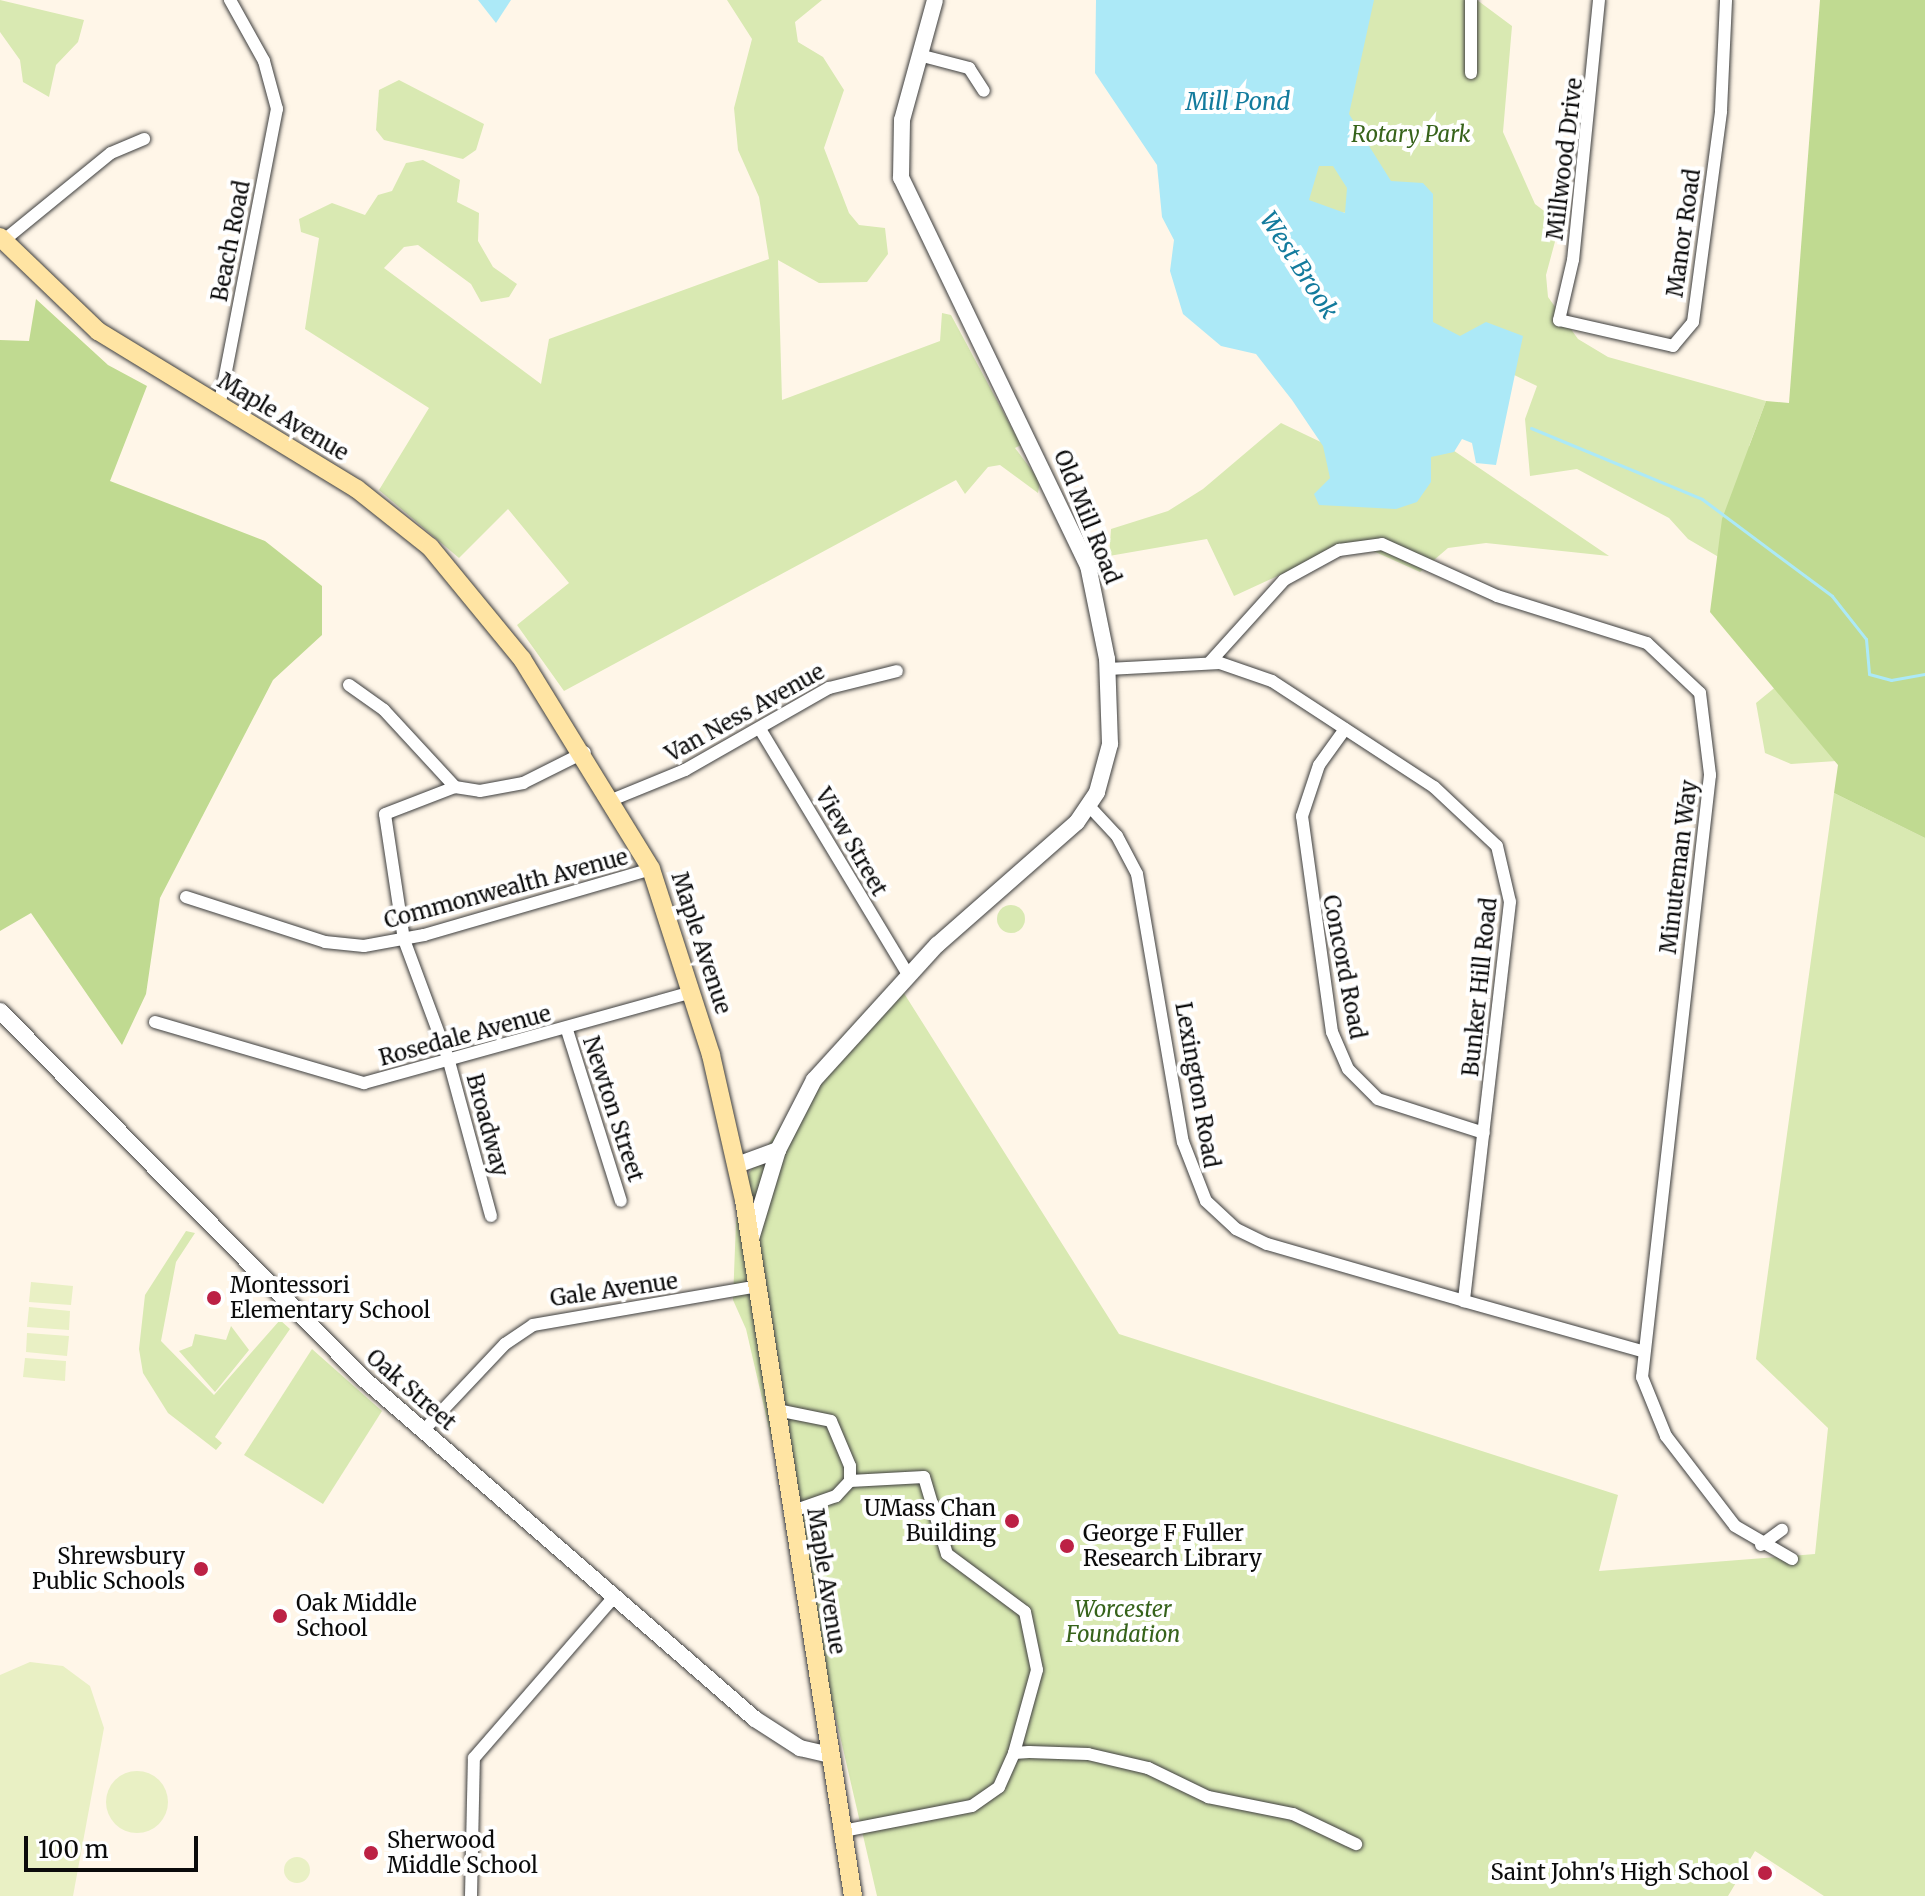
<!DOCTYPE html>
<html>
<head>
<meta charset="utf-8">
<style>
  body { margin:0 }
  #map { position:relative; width:1925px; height:1896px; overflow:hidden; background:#fff6e8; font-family:Merriweather,serif }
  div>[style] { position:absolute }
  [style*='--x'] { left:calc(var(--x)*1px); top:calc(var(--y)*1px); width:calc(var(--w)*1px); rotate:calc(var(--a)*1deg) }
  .green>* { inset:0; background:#d9e9b2 }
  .round { border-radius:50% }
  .forest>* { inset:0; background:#c0da91 }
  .pitch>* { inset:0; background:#e9f0c4 }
  .water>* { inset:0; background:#ace9f7 }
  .stream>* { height:3px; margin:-1.5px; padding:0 1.5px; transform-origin:1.5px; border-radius:1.5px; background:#ace9f7 }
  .roads { filter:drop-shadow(0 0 2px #3e3e3e) drop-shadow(0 0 2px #3e3e3e) }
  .minor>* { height:12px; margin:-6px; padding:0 6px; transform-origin:6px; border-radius:6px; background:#fff }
  .tertiary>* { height:16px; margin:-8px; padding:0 8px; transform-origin:8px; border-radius:8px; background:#fff }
  .secondary>* { height:18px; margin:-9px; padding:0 9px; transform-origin:9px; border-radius:9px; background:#ffe4a3 }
  .dots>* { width:22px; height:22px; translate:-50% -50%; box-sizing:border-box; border:4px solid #fff; border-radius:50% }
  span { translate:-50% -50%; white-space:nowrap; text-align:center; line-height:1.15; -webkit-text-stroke:8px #fff; paint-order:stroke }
  .park-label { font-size:22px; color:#37631b; font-style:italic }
  .street-label { font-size:22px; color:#0b0b0b }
  .poi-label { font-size:22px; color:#0b0b0b }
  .left { translate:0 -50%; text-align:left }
  .right { translate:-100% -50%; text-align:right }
  .water-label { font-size:24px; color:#137b9d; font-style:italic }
  .scale { position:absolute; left:24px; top:1836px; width:174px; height:36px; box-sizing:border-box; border:4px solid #0b0b0b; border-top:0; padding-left:10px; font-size:24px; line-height:28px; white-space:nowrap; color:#0b0b0b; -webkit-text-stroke:6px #fff; paint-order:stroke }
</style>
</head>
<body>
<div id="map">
  <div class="green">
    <i style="clip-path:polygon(0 0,84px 20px,78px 42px,56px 65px,49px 97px,23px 82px,20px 60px,0 32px)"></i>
    <i style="clip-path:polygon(727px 0,822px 0,795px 22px,798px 42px,823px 57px,844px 90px,824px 148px,849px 213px,859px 225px,885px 228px,888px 254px,867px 282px,819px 283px,778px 260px,782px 400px,940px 341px,942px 313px,951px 315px,1021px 445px,1015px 448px,1040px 481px,1038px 493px,1000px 465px,988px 467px,965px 494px,956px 480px,564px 691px,517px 625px,569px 583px,508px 509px,459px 558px,379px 490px,429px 408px,305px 329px,319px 238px,301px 232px,299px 219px,332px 203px,365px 215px,378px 195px,392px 191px,406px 163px,423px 160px,460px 180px,457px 202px,479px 213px,478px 241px,493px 267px,517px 284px,509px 297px,481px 302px,471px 284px,418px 245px,404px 247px,384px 268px,541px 384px,549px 339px,769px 259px,759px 197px,738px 150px,734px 108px,752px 39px)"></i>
    <i style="clip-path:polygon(1338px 0,1477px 0,1512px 26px,1503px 132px,1535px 204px,1560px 223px,1546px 275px,1548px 297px,1578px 339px,1608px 357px,1766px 401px,1749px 446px,1867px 759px,1791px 764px,1765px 753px,1756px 703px,1778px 685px,1739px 569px,1688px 539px,1669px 518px,1577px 469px,1530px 476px,1525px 419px,1537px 386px,1430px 334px,1349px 213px,1302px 210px)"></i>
    <i style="clip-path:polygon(399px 80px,484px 124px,476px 150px,463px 159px,384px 140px,376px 130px,379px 90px)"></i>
    <i style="clip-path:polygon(1281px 423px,1396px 478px,1441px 442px,1609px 556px,1486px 543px,1448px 548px,1420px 572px,1371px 550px,1328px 553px,1234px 596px,1207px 539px,1109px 556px,1111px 529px,1168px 511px,1203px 489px)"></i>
    <i style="clip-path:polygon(1834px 793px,1925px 838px,1925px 1896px,1824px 1896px,1755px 1851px,1728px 1896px,877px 1896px,746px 1329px,733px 1300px,736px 1222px,749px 1173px,838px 1041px,895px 979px,1119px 1334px,1618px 1495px,1599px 1571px,1815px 1554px,1828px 1428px,1756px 1359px)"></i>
    <i class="round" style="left:997px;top:905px;width:28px;height:28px"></i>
    <i style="clip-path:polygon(186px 1231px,195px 1233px,176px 1262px,161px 1341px,214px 1395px,280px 1320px,290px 1329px,215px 1437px,222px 1443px,216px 1450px,168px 1413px,143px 1373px,139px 1349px,145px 1295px)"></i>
    <i style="clip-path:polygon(231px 1326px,249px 1350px,215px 1392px,179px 1351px,192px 1346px,195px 1334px,226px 1340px)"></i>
    <i style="clip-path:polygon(312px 1349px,382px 1411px,323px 1504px,244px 1455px)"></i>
  </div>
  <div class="forest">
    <i style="clip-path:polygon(1820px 0,1925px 0,1925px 838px,1834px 793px,1838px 765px,1710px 612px,1722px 519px,1766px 401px,1789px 403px)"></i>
    <i style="clip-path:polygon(36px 299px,108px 365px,147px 386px,110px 481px,265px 541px,322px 586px,322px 635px,273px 680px,160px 898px,146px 994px,122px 1045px,31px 913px,0 931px,0 340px,29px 341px)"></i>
  </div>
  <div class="pitch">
    <i style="clip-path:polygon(31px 1282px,73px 1286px,71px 1305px,29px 1302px)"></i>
    <i style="clip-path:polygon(29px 1307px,70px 1311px,69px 1330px,27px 1327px)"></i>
    <i style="clip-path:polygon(27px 1333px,69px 1336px,67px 1356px,26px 1352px)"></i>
    <i style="clip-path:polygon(25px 1358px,66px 1361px,65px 1381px,23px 1377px)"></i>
    <i style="clip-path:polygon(30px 1662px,63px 1666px,90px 1686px,104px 1728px,73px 1896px,0 1896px,0 1675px)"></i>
    <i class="round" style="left:106px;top:1771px;width:62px;height:62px"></i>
    <i class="round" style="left:284px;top:1857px;width:26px;height:26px"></i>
  </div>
  <div class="water">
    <i style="clip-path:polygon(478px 0,511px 0,496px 23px)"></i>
    <i style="clip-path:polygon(evenodd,1096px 0,1374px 0,1349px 114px,1391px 181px,1423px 183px,1433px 194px,1433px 322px,1460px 336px,1486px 322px,1523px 336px,1496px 465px,1476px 463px,1472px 443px,1462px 439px,1454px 452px,1431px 457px,1431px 482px,1417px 502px,1396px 509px,1319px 505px,1314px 494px,1330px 478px,1323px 446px,1292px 400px,1256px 354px,1221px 346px,1183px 314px,1170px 271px,1174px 240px,1162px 217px,1157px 165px,1095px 73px,1096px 0,1319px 166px,1333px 166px,1347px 188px,1345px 213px,1309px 200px,1319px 166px)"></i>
  </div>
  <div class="stream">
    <i style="--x:1531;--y:428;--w:185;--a:22.5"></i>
    <i style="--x:1702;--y:499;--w:162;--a:36.7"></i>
    <i style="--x:1832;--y:596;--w:55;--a:51.7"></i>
    <i style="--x:1866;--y:639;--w:35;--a:85"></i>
    <i style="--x:1869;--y:674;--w:23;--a:15"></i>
    <i style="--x:1891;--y:680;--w:35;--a:-10"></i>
  </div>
  <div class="roads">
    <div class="minor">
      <i style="--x:1599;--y:0;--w:261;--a:95.7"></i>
      <i style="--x:1573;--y:260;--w:62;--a:103.1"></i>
      <i style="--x:1559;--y:320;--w:117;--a:12.8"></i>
      <i style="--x:1673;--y:346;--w:31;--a:-50"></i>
      <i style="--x:1693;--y:322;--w:213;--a:-82.4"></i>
      <i style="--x:1721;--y:111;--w:111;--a:-87.4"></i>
      <i style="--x:919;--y:55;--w:52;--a:14.6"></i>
      <i style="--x:969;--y:68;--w:27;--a:57"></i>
      <i style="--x:1471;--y:73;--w:73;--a:-90"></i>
      <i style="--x:3;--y:241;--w:139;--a:-39.2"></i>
      <i style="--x:111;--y:153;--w:36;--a:-23"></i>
      <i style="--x:219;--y:407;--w:304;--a:-79"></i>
      <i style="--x:277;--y:109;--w:50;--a:-105.2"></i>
      <i style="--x:264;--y:61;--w:70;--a:-119.1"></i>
      <i style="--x:1210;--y:662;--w:110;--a:-47.9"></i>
      <i style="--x:1284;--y:580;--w:63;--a:-28.6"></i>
      <i style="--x:1339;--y:550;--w:43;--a:-7.9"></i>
      <i style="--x:1382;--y:544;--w:126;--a:24.3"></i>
      <i style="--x:1497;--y:596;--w:157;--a:17.4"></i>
      <i style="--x:1647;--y:643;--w:73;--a:43.3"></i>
      <i style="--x:1700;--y:693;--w:83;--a:83"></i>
      <i style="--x:1710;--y:775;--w:606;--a:96.44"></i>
      <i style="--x:1642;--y:1377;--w:64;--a:67.9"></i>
      <i style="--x:1666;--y:1436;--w:113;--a:52.5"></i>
      <i style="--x:1735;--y:1526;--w:66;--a:30.1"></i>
      <i style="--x:1108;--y:669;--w:112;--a:-3.1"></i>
      <i style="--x:1220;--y:663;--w:55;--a:19.1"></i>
      <i style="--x:1272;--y:681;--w:194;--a:33.2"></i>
      <i style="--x:1434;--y:787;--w:86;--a:43.1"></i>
      <i style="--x:1497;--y:846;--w:57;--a:76.9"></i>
      <i style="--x:1510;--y:902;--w:402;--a:96.6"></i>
      <i style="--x:1464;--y:1301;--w:185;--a:15.7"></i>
      <i style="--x:349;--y:685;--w:43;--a:35.5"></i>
      <i style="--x:384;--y:710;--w:105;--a:47.3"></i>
      <i style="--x:760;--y:729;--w:286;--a:58.9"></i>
      <i style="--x:1345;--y:729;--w:44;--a:125.8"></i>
      <i style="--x:1319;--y:765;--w:54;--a:108.4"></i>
      <i style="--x:1302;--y:816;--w:218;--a:82.1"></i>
      <i style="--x:1332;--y:1032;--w:40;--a:66.6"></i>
      <i style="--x:1348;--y:1069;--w:42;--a:45"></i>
      <i style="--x:1378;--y:1099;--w:111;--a:17.8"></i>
      <i style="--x:614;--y:799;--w:77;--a:-22.2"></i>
      <i style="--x:685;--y:770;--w:166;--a:-29.7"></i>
      <i style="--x:829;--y:688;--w:70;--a:-14"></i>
      <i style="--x:1089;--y:806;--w:41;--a:47"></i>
      <i style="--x:1117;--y:836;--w:43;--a:62.2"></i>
      <i style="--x:1137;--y:874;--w:272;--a:80.3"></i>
      <i style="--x:1183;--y:1142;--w:63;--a:68.7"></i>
      <i style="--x:1206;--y:1201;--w:41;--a:43"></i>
      <i style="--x:1236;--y:1229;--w:34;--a:26"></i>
      <i style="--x:1267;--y:1244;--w:205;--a:16.1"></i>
      <i style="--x:186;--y:897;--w:146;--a:17.9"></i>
      <i style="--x:325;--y:942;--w:39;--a:6"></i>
      <i style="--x:364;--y:946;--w:61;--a:-10.4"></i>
      <i style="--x:424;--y:935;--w:236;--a:-16.2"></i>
      <i style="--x:155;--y:1022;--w:218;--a:16.3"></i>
      <i style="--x:364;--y:1083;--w:341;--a:-15.5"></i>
      <i style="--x:567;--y:1030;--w:179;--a:72.5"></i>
      <i style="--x:491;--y:1216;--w:164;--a:-105.2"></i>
      <i style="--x:448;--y:1058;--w:126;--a:-110.4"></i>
      <i style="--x:404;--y:940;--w:127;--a:-98.6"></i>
      <i style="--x:385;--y:814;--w:75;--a:-21.1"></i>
      <i style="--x:455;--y:787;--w:25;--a:9"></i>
      <i style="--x:480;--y:791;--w:44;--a:-10.5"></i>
      <i style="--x:523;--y:783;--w:69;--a:-26.6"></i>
      <i style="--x:777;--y:1410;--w:55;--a:11.5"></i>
      <i style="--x:831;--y:1421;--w:49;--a:67.1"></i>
      <i style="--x:850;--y:1466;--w:15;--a:90"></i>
      <i style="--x:850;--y:1481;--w:21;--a:133"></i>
      <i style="--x:836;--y:1496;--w:49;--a:160.8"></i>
      <i style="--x:423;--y:1431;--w:120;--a:-46.7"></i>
      <i style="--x:505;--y:1344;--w:34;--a:-34"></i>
      <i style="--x:533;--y:1325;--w:228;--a:-9.8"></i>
      <i style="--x:850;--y:1481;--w:74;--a:-3.1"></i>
      <i style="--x:924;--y:1477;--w:80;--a:73.4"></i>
      <i style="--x:947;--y:1554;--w:97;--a:36.6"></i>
      <i style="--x:1025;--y:1612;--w:59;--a:78.3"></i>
      <i style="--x:1037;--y:1670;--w:86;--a:105.5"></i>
      <i style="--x:1761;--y:1545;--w:26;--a:-36"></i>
      <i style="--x:843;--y:1831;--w:131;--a:-11"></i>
      <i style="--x:972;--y:1806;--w:33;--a:-35"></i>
      <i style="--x:999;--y:1787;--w:37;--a:-66"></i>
      <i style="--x:1014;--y:1753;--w:15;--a:-4"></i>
      <i style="--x:1029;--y:1752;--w:59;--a:1.9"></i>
      <i style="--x:1088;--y:1754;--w:62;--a:13.1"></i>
      <i style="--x:1148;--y:1768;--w:67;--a:25.8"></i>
      <i style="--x:1208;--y:1797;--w:87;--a:11.3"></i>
      <i style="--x:1293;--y:1814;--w:70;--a:25.5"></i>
      <i style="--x:471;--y:1896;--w:138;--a:-88.8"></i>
      <i style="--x:474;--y:1758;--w:211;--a:-49"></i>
    </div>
    <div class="tertiary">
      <i style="--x:0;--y:1011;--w:518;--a:45.31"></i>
      <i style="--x:364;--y:1379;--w:518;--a:41.01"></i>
      <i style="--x:755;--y:1719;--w:54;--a:32.8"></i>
      <i style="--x:800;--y:1748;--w:31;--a:13"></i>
      <i style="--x:737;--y:1165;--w:44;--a:-20.1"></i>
      <i style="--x:751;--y:1239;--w:93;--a:-73.1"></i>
      <i style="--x:778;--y:1150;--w:79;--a:-62.8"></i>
      <i style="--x:814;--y:1080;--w:183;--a:-47.7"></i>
      <i style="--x:937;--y:945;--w:186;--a:-41.3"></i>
      <i style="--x:1077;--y:822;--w:36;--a:-56"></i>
      <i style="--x:1097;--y:792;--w:50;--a:-74.8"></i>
      <i style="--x:1110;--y:744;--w:85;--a:-92"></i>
      <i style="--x:1107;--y:659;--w:95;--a:-101.5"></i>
      <i style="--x:1088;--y:566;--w:431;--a:-115.7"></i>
      <i style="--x:901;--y:178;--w:58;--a:-89"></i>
      <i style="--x:902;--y:120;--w:124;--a:-74.6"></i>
    </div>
    <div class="secondary">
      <i style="--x:0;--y:237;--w:136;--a:43.8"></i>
      <i style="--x:98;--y:331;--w:303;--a:31.4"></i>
      <i style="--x:357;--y:489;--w:93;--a:38.5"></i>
      <i style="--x:430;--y:547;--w:145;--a:50.6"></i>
      <i style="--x:522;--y:659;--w:246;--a:58.4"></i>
      <i style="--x:651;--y:869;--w:195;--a:72.1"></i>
      <i style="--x:711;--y:1055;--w:149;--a:77.2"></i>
      <i style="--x:744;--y:1200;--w:704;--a:81.1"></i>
    </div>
  </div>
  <div class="dots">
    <i style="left:214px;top:1298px;background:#bc2145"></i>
    <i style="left:1012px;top:1521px;background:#bc2145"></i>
    <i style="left:1067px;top:1546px;background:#bc2145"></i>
    <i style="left:201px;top:1569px;background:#bc2145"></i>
    <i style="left:280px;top:1616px;background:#bc2145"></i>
    <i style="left:371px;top:1853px;background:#bc2145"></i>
    <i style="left:1765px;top:1873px;background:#bc2145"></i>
  </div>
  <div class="park-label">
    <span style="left:1411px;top:135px">Rotary Park</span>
    <span style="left:1123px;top:1622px">Worcester<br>Foundation</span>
  </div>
  <div class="street-label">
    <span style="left:1565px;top:159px;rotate:-83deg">Millwood Drive</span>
    <span style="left:1684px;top:233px;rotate:-82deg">Manor Road</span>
    <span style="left:231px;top:241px;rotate:-79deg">Beach Road</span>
    <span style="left:283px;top:417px;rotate:31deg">Maple Avenue</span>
    <span style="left:1087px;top:517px;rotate:68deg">Old Mill Road</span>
    <span style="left:745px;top:713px;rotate:-29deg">Van Ness Avenue</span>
    <span style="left:851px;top:842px;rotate:60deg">View Street</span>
    <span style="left:1679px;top:867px;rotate:-83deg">Minuteman Way</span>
    <span style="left:506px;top:889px;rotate:-15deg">Commonwealth Avenue</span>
    <span style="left:701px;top:943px;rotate:72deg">Maple Avenue</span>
    <span style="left:1344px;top:967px;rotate:79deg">Concord Road</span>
    <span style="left:1480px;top:987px;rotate:-84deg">Bunker Hill Road</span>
    <span style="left:465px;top:1036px;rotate:-15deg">Rosedale Avenue</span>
    <span style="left:1197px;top:1085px;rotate:80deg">Lexington Road</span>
    <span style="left:613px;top:1109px;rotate:72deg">Newton Street</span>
    <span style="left:487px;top:1125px;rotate:75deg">Broadway</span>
    <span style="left:614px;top:1290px;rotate:-8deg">Gale Avenue</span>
    <span style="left:411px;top:1390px;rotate:41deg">Oak Street</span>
    <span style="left:826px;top:1581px;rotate:81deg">Maple Avenue</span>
  </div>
  <div class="poi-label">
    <span class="left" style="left:230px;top:1298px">Montessori<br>Elementary School</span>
    <span class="right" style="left:996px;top:1521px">UMass Chan<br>Building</span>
    <span class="left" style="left:1083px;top:1546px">George F Fuller<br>Research Library</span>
    <span class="right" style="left:185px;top:1569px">Shrewsbury<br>Public Schools</span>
    <span class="left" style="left:296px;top:1616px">Oak Middle<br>School</span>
    <span class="left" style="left:387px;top:1853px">Sherwood<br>Middle School</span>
    <span class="right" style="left:1749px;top:1873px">Saint John's High School</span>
  </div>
  <div class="water-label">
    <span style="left:1238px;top:102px">Mill Pond</span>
    <span style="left:1299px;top:265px;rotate:57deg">West Brook</span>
  </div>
  <div class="scale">100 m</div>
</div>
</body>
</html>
